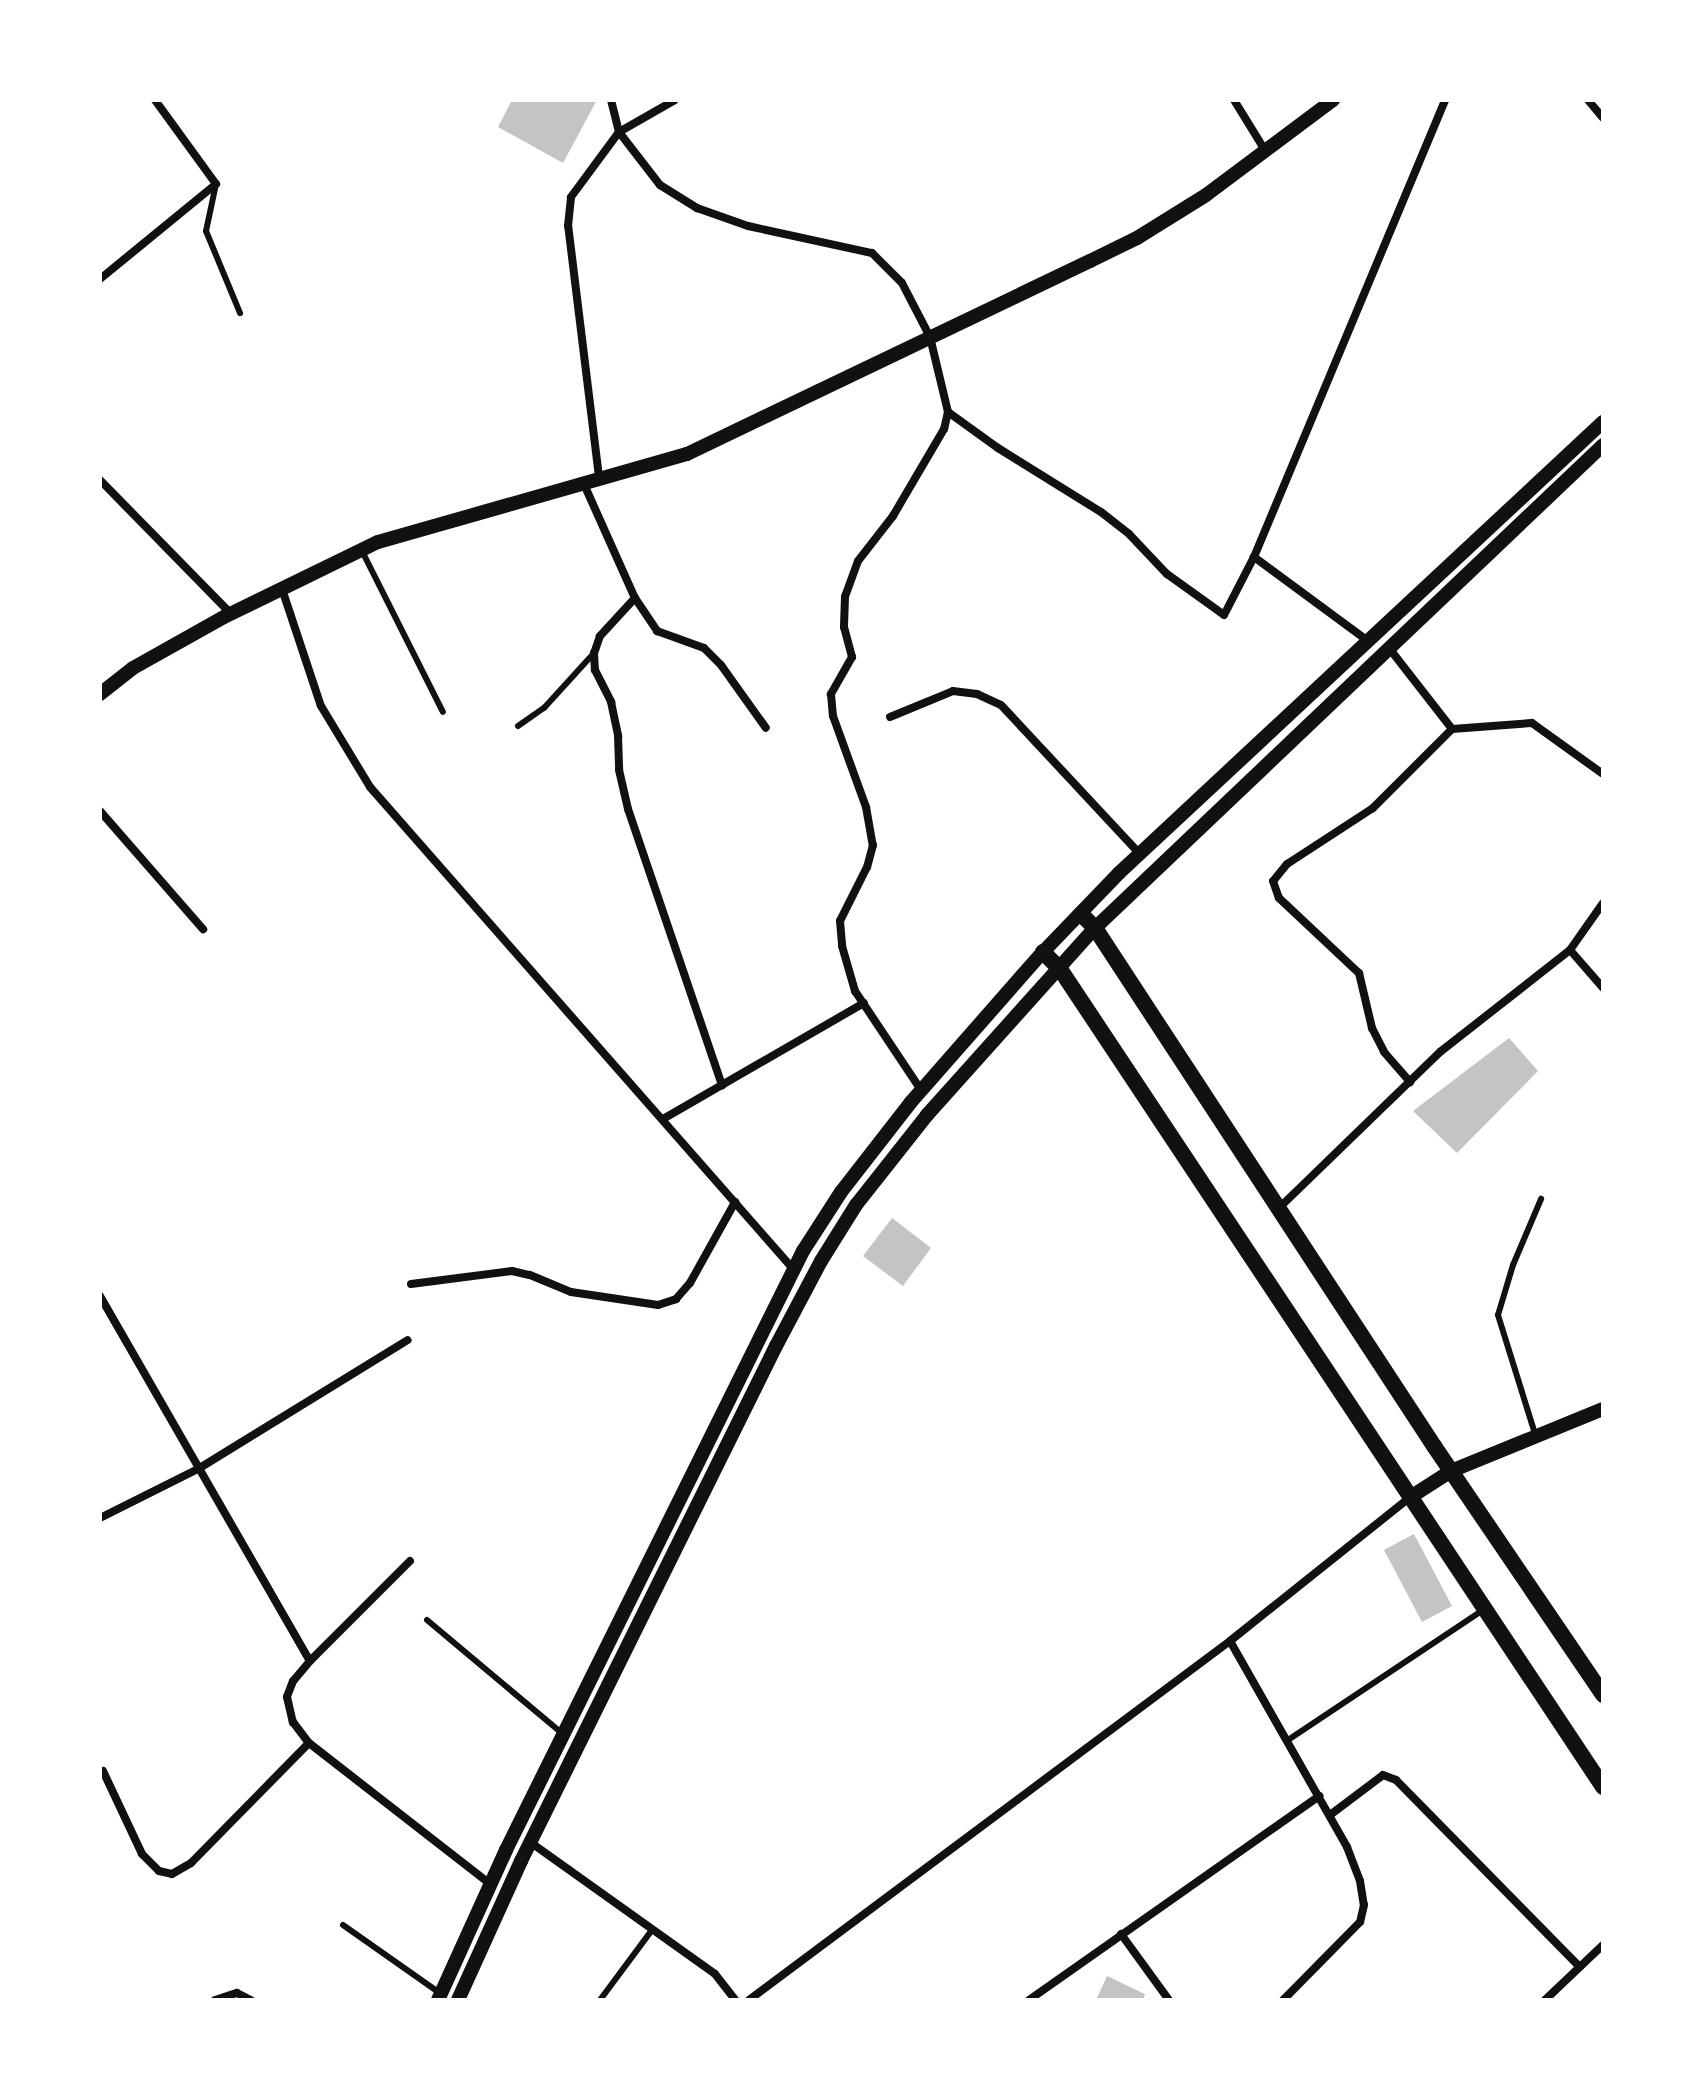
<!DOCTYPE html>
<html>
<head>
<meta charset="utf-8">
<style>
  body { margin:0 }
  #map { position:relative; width:1703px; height:2100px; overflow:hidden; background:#fff; font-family:"Noto Sans",sans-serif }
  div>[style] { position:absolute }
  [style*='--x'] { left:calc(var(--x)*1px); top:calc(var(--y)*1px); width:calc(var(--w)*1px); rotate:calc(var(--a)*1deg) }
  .building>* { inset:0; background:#c4c4c4 }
  .service>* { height:6px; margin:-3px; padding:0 3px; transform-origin:3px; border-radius:3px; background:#111 }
  .minor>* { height:8px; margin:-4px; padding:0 4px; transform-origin:4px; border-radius:4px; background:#111 }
  .tertiary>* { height:14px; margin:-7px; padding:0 7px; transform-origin:7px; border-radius:7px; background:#111 }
  .secondary>* { height:16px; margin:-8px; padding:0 8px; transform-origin:8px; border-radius:8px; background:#111 }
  span { translate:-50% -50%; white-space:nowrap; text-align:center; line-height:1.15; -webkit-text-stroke:8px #fff; paint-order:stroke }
  .frame { position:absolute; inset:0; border:102px solid #fff; pointer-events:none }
</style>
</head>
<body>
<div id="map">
  <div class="building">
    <i style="clip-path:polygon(512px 100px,597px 100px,563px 163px,498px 127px)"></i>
    <i style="clip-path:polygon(1509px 1038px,1538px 1071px,1457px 1153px,1413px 1111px)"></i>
    <i style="clip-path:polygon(892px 1218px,931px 1248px,903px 1286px,863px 1256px)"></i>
    <i style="clip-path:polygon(1414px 1534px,1452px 1606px,1422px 1622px,1384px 1550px)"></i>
    <i style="clip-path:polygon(1107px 1976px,1145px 1994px,1143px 2000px,1096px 2000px)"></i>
  </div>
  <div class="service">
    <i style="--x:216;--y:184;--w:48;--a:102"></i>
    <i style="--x:206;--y:231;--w:89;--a:67.5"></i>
    <i style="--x:362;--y:551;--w:180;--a:63.3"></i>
    <i style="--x:518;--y:726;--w:32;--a:-35"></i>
    <i style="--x:544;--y:708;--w:74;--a:-47.7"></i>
    <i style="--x:1536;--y:1437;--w:128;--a:-107.3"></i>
    <i style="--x:1498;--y:1315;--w:52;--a:-73.3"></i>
    <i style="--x:1513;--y:1265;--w:72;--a:-67"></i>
    <i style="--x:427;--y:1620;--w:177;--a:40"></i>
    <i style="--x:1288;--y:1740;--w:234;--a:-33.7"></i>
    <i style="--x:343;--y:1925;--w:120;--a:35.1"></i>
    <i style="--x:600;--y:2000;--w:87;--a:-53.4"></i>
  </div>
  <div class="minor">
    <i style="--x:611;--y:100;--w:33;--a:76"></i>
    <i style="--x:619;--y:132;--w:67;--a:52.3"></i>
    <i style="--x:660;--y:185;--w:44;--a:31.9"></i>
    <i style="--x:697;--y:208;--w:54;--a:19.4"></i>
    <i style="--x:748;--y:226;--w:127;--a:12.3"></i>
    <i style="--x:872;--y:253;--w:42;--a:45"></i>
    <i style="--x:902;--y:283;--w:61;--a:62.6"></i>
    <i style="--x:930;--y:337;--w:77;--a:76.5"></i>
    <i style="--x:948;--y:412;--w:17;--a:103"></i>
    <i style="--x:944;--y:429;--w:101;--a:120.4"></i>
    <i style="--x:893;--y:516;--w:57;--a:127.9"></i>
    <i style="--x:858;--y:561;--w:38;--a:110"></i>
    <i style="--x:845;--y:597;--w:30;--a:92"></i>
    <i style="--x:844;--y:627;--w:31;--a:75"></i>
    <i style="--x:852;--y:657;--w:43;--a:119.6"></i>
    <i style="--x:831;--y:694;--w:22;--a:85"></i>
    <i style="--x:833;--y:716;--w:97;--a:70.1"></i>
    <i style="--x:866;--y:807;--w:39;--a:80"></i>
    <i style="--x:873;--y:845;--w:23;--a:105"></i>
    <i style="--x:867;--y:867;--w:60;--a:116.6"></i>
    <i style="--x:840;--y:921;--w:25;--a:85"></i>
    <i style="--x:842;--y:946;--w:47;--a:73.9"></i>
    <i style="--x:855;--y:991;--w:119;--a:56.3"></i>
    <i style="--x:1234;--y:100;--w:61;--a:58.4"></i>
    <i style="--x:1588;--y:100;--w:23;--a:50"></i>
    <i style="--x:100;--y:279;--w:150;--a:-39.3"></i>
    <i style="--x:216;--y:184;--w:104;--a:-126"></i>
    <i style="--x:948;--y:412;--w:62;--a:35.8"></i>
    <i style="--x:998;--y:448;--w:121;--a:31.9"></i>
    <i style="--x:1101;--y:512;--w:36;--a:38"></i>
    <i style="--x:1129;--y:534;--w:55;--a:46.5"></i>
    <i style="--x:1167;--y:574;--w:70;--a:35.7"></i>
    <i style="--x:1224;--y:615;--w:65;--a:-62.7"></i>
    <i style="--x:599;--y:477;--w:253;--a:-97"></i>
    <i style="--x:568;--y:226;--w:29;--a:-84"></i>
    <i style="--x:571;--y:197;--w:81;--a:-53.6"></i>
    <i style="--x:619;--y:132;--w:64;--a:-29.7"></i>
    <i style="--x:100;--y:480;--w:187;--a:45.6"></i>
    <i style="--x:583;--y:482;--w:127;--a:65.9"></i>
    <i style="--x:635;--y:598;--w:52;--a:132.6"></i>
    <i style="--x:600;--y:636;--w:18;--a:109"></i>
    <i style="--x:594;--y:653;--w:17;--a:87"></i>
    <i style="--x:595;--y:670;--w:36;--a:63"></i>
    <i style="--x:611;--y:702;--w:35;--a:78"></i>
    <i style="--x:618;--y:736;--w:34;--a:88"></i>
    <i style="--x:619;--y:770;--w:40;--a:77"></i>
    <i style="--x:628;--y:809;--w:292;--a:71.2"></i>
    <i style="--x:282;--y:589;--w:123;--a:71.6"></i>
    <i style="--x:321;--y:706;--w:95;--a:58.8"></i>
    <i style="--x:370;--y:787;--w:643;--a:48.72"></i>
    <i style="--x:635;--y:598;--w:40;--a:56"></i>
    <i style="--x:657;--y:631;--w:50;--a:19.9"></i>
    <i style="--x:704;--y:648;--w:24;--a:45"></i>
    <i style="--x:721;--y:665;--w:77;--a:54.5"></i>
    <i style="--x:1368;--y:641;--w:142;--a:-143.6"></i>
    <i style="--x:1254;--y:557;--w:495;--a:-67.3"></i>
    <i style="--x:1389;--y:648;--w:103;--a:52.1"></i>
    <i style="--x:1452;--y:729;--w:112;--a:135"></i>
    <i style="--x:1373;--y:808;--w:103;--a:146.9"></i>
    <i style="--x:1287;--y:864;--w:22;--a:129"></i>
    <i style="--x:1273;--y:881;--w:18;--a:71"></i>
    <i style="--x:1279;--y:898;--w:110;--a:43.2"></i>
    <i style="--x:1359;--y:973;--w:57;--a:76.7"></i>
    <i style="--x:1372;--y:1028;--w:27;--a:63"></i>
    <i style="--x:1384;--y:1052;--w:40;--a:49"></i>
    <i style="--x:890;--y:717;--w:68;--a:-22.4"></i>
    <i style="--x:953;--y:691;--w:24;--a:7"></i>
    <i style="--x:977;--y:694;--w:26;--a:25"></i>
    <i style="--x:1001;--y:705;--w:204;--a:47"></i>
    <i style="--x:1452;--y:729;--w:80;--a:-4.3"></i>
    <i style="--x:1532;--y:723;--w:87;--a:35.7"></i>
    <i style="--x:100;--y:811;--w:157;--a:48.9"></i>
    <i style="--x:1570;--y:950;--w:50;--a:49"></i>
    <i style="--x:663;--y:1119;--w:232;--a:-30"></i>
    <i style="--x:1279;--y:1208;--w:224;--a:-44.1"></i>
    <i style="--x:1440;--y:1052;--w:165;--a:-38.1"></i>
    <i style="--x:1570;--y:950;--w:57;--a:-54.9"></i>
    <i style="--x:411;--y:1284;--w:102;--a:-7.3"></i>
    <i style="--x:512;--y:1271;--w:18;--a:13"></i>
    <i style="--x:530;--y:1275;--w:44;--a:22.5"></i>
    <i style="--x:571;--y:1292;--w:88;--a:8.5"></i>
    <i style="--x:658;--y:1305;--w:19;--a:-18"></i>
    <i style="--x:676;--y:1299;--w:21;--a:-49"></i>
    <i style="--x:690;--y:1283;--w:93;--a:-60.9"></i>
    <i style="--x:100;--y:1296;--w:421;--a:60.1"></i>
    <i style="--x:100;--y:1518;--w:110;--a:-26.6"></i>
    <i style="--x:198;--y:1469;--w:246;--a:-31.6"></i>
    <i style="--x:410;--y:1561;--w:141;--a:135"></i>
    <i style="--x:310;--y:1661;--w:26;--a:130"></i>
    <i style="--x:293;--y:1681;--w:17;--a:111"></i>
    <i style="--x:287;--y:1697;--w:26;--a:77"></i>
    <i style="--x:293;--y:1722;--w:26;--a:53"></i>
    <i style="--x:309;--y:1743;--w:229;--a:37.9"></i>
    <i style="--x:1230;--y:1641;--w:237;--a:60.4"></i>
    <i style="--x:1347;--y:1847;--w:36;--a:69"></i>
    <i style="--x:1360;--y:1881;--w:24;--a:81"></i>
    <i style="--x:1364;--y:1905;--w:17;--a:103"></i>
    <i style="--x:1360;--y:1922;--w:110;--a:134.6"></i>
    <i style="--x:103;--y:1771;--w:92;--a:64.8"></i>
    <i style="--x:142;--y:1854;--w:24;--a:45"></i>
    <i style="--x:159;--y:1871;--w:13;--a:13"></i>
    <i style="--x:172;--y:1874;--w:22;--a:-30"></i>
    <i style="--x:191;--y:1863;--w:168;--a:-45.5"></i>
    <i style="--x:1330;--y:1815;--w:66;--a:-37"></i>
    <i style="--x:1383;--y:1775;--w:14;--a:21"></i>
    <i style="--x:1396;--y:1780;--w:262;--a:45.5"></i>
    <i style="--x:530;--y:1842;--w:227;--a:35.5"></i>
    <i style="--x:715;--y:1974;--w:33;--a:52"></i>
    <i style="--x:1121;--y:1934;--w:82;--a:54"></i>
    <i style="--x:215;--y:2000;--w:23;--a:-18"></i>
    <i style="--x:237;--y:1993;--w:16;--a:27"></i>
    <i style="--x:749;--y:2000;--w:600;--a:-36.74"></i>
    <i style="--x:1230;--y:1641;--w:229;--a:-38.6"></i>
    <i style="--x:1029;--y:2000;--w:355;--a:-35.1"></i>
    <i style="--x:1545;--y:2000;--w:80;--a:-43.5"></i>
  </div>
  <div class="tertiary">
    <i style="--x:100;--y:694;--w:42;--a:-38.2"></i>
    <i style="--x:133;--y:668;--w:104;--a:-29.3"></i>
    <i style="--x:224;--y:617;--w:171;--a:-26"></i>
    <i style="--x:378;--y:542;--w:321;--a:-15.9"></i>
    <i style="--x:687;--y:454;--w:447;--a:-25.6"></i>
    <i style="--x:1090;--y:261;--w:52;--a:-26.1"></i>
    <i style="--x:1137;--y:238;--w:81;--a:-31.9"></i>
    <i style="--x:1206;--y:195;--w:159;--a:-36.8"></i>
    <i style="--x:1409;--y:1498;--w:50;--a:-32.7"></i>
    <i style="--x:1451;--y:1471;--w:164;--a:-22.2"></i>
    <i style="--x:438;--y:2000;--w:165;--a:-65.6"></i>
    <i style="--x:506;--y:1850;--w:669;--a:-63.63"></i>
    <i style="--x:803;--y:1251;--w:70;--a:-57.2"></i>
    <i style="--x:841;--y:1192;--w:114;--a:-52.1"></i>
    <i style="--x:911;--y:1102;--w:200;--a:-48.7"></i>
    <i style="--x:1043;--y:952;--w:110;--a:-46.1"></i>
    <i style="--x:1119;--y:873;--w:662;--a:-42.98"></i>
    <i style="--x:458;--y:2000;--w:153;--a:-65.6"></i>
    <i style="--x:521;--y:1861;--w:575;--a:-63.66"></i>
    <i style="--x:776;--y:1346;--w:96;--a:-62.1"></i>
    <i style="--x:821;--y:1261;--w:66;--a:-58"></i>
    <i style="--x:856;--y:1205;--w:115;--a:-51.7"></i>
    <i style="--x:927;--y:1115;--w:251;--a:-48.1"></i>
    <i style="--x:1095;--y:928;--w:701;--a:-43.55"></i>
  </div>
  <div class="secondary">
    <i style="--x:1081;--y:914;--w:20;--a:45"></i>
    <i style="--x:1095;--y:928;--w:619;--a:56.8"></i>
    <i style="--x:1434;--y:1446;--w:301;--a:55.8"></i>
    <i style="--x:1043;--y:952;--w:24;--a:45"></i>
    <i style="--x:1060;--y:969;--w:982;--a:56.42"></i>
  </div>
  <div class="frame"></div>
</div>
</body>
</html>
